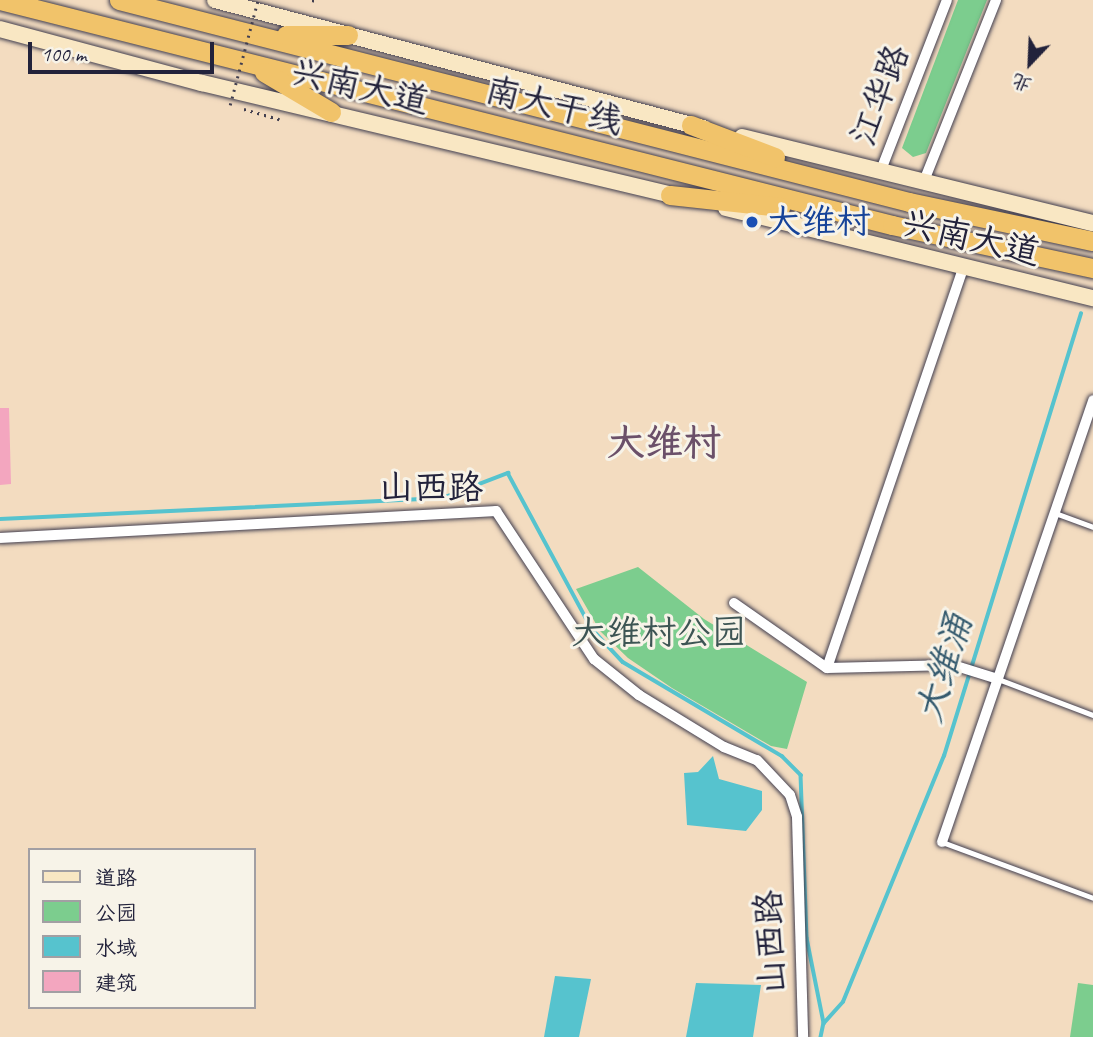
<!DOCTYPE html>
<html>
<head>
<meta charset="utf-8">
<style>
  body { margin:0 }
  #map { position:relative; width:1093px; height:1037px; overflow:hidden; background:#f3dcc0; font-family:Caveat,"LXGW WenKai TC",sans-serif }
  div>[style] { position:absolute }
  [style*='--x'] { left:calc(var(--x)*1px); top:calc(var(--y)*1px); width:calc(var(--w)*1px); rotate:calc(var(--a)*1deg) }
  .green>* { inset:0; background:#7ccd8e }
  .water>* { inset:0; background:#56c3ce }
  .stream>* { height:3.5px; margin:-1.75px; padding:0 1.75px; transform-origin:1.75px; border-radius:1.75px; background:#56c3ce }
  .building>* { inset:0; background:#f3a6bf }
  .path>* { height:2.5px; margin-top:-1.25px; transform-origin:0; background:repeating-linear-gradient(90deg,#413e4f 0 2px,transparent 0 7px) }
  .roads { filter:drop-shadow(0 0 2px #413e4f) drop-shadow(0 0 2px #413e4f) }
  .lane>* { height:5px; margin:-2.5px; padding:0 2.5px; transform-origin:2.5px; border-radius:2.5px; background:#fff }
  .street>* { height:10px; margin:-5px; padding:0 5px; transform-origin:5px; border-radius:5px; background:#fff }
  .secondary>* { height:16px; margin:-8px; padding:0 8px; transform-origin:8px; border-radius:8px; background:#f9e7c3 }
  .highway>* { height:19px; margin:-9.5px; padding:0 9.5px; transform-origin:9.5px; border-radius:9.5px; background:#f1c36a }
  .path-bridge>* { height:2.5px; margin-top:-1.25px; transform-origin:0; background:repeating-linear-gradient(90deg,#413e4f 0 2px,transparent 0 7px) }
  .dots>* { width:19px; height:19px; translate:-50% -50%; box-sizing:border-box; border:4px solid #f7f3e8; border-radius:50% }
  span { translate:-50% -50%; white-space:nowrap; text-align:center; line-height:1.15; -webkit-text-stroke:6px #f7f3e8; paint-order:stroke }
  .street-label { font-size:35px; color:#22223b }
  .transit-label { font-size:35px; color:#164399 }
  .left { translate:0 -50%; text-align:left }
  .park-label { font-size:35px; color:#3d5554 }
  .water-label { font-size:37px; color:#345a6e; font-style:italic }
  .quarter-label { font-size:38px; color:#6b5069; font-weight:700 }
  .legend { position:absolute; left:28px; top:848px; width:228px; height:161px; box-sizing:border-box; background:#f7f3e8; border:2px solid #a29fa3; margin:0; padding:9px 12px; list-style:none; font-size:21px; color:#22223b }
  .legend li { display:flex; align-items:center; gap:14px; height:35px }
  .legend b { width:35px; border:2px solid #a29fa3 }
  .north { position:absolute; left:995px; top:28px; width:70px; height:70px; -webkit-text-stroke:5px #f7f3e8; paint-order:stroke; rotate:203deg; font-size:19px; font-weight:700; line-height:28px; text-align:center; color:#22223b }
  .north::after { content:''; display:block; margin:auto; width:24px; height:32px; background:#22223b; clip-path:polygon(50% 0,100% 100%,50% 72%,0 100%) }
  .scale { position:absolute; left:28px; top:42px; width:186px; height:32px; box-sizing:border-box; border:4px solid #22223b; border-top:0; padding-left:9px; font-size:21px; line-height:24px; white-space:nowrap; color:#22223b; -webkit-text-stroke:5px #f7f3e8; paint-order:stroke }
</style>
</head>
<body>
<div id="map">
  <div class="green">
    <i style="clip-path:polygon(958px 0,987px 0,926px 153px,913px 157px,902px 148px)"></i>
    <i style="clip-path:polygon(638px 567px,704px 619px,807px 682px,787px 749px,771px 746px,672px 688px,628px 658px,600px 631px,576px 589px)"></i>
    <i style="clip-path:polygon(1078px 983px,1093px 985px,1093px 1037px,1070px 1037px)"></i>
  </div>
  <div class="water">
    <i style="clip-path:polygon(713px 756px,719px 779px,762px 791px,762px 810px,746px 831px,687px 825px,684px 773px,698px 772px)"></i>
    <i style="clip-path:polygon(555px 976px,591px 979px,579px 1037px,544px 1037px)"></i>
    <i style="clip-path:polygon(696px 983px,761px 985px,753px 1037px,686px 1037px)"></i>
  </div>
  <div class="stream">
    <i style="--x:0;--y:519;--w:443;--a:-2.7"></i>
    <i style="--x:443;--y:498;--w:70;--a:-21"></i>
    <i style="--x:508;--y:473;--w:177;--a:61.7"></i>
    <i style="--x:592;--y:629;--w:45;--a:46.8"></i>
    <i style="--x:623;--y:662;--w:185;--a:30.6"></i>
    <i style="--x:782;--y:756;--w:27;--a:45"></i>
    <i style="--x:801;--y:775;--w:163;--a:87.9"></i>
    <i style="--x:807;--y:938;--w:87;--a:78.7"></i>
    <i style="--x:824;--y:1023;--w:14;--a:102"></i>
    <i style="--x:824;--y:1023;--w:28;--a:-48"></i>
    <i style="--x:843;--y:1002;--w:266;--a:-67.7"></i>
    <i style="--x:944;--y:756;--w:463;--a:-72.8"></i>
  </div>
  <div class="building">
    <i style="clip-path:polygon(0 408px,9px 408px,11px 484px,0 485px)"></i>
  </div>
  <div class="path">
    <i style="--x:312;--y:0;--w:4;--a:14"></i>
    <i style="--x:244;--y:109;--w:37;--a:16"></i>
  </div>
  <div class="roads">
    <div class="lane">
      <i style="--x:1055;--y:513;--w:40;--a:20.2"></i>
      <i style="--x:998;--y:679;--w:102;--a:20.8"></i>
      <i style="--x:942;--y:842;--w:161;--a:20.3"></i>
    </div>
    <div class="street">
      <i style="--x:881;--y:170;--w:182;--a:-68.8"></i>
      <i style="--x:924;--y:181;--w:195;--a:-68.3"></i>
      <i style="--x:0;--y:538;--w:497;--a:-3.1"></i>
      <i style="--x:496;--y:511;--w:178;--a:56.5"></i>
      <i style="--x:594;--y:659;--w:58;--a:38.7"></i>
      <i style="--x:639;--y:695;--w:100;--a:31.5"></i>
      <i style="--x:724;--y:747;--w:35;--a:22"></i>
      <i style="--x:757;--y:760;--w:48;--a:46.7"></i>
      <i style="--x:790;--y:795;--w:23;--a:72"></i>
      <i style="--x:797;--y:817;--w:220;--a:88.4"></i>
      <i style="--x:734;--y:603;--w:113;--a:35"></i>
      <i style="--x:827;--y:668;--w:126;--a:-1.4"></i>
      <i style="--x:953;--y:665;--w:47;--a:17.3"></i>
      <i style="--x:827;--y:668;--w:422;--a:-71.2"></i>
      <i style="--x:942;--y:842;--w:467;--a:-71.1"></i>
    </div>
    <div class="secondary">
      <i style="--x:215;--y:0;--w:505;--a:14.7"></i>
      <i style="--x:0;--y:29;--w:209;--a:15"></i>
      <i style="--x:202;--y:83;--w:491;--a:13.4"></i>
      <i style="--x:742;--y:137;--w:361;--a:13.8"></i>
      <i style="--x:726;--y:208;--w:378;--a:13.8"></i>
    </div>
    <div class="highway">
      <i style="--x:0;--y:0;--w:920;--a:14.16"></i>
      <i style="--x:892;--y:225;--w:206;--a:12.1"></i>
      <i style="--x:119;--y:0;--w:815;--a:14.34"></i>
      <i style="--x:909;--y:202;--w:188;--a:12"></i>
      <i style="--x:286;--y:35;--w:62;--a:0"></i>
      <i style="--x:264;--y:72;--w:78;--a:30.8"></i>
      <i style="--x:691;--y:125;--w:90;--a:20.9"></i>
      <i style="--x:670;--y:195;--w:111;--a:6.2"></i>
    </div>
  </div>
  <div class="path-bridge">
    <i style="--x:230;--y:105;--w:109;--a:-75.1"></i>
  </div>
  <div class="dots">
    <i style="left:752px;top:222px;background:#1a4fb4"></i>
  </div>
  <div class="street-label">
    <span style="left:360px;top:87px;rotate:13deg">兴南大道</span>
    <span style="left:880px;top:95px;rotate:-69deg">江华路</span>
    <span style="left:554px;top:106px;rotate:14deg">南大干线</span>
    <span style="left:971px;top:238px;rotate:13deg">兴南大道</span>
    <span style="left:431px;top:488px">山西路</span>
    <span style="left:771px;top:942px;rotate:-93deg">山西路</span>
  </div>
  <div class="transit-label">
    <span class="left" style="left:766px;top:222px">大维村</span>
  </div>
  <div class="park-label">
    <span style="left:659px;top:633px">大维村公园</span>
  </div>
  <div class="water-label">
    <span style="left:944px;top:668px;rotate:-73deg">大维涌</span>
  </div>
  <div class="quarter-label">
    <span style="left:664px;top:443px">大维村</span>
  </div>
  <ul class="legend">
  <li><b style="height:9px;background:#f9e7c3"></b>道路</li>
  <li><b style="height:19px;background:#7ccd8e"></b>公园</li>
  <li><b style="height:19px;background:#56c3ce"></b>水域</li>
  <li><b style="height:19px;background:#f3a6bf"></b>建筑</li>
  </ul>
  <div class="north">北</div>
  <div class="scale">100 m</div>
</div>
</body>
</html>
